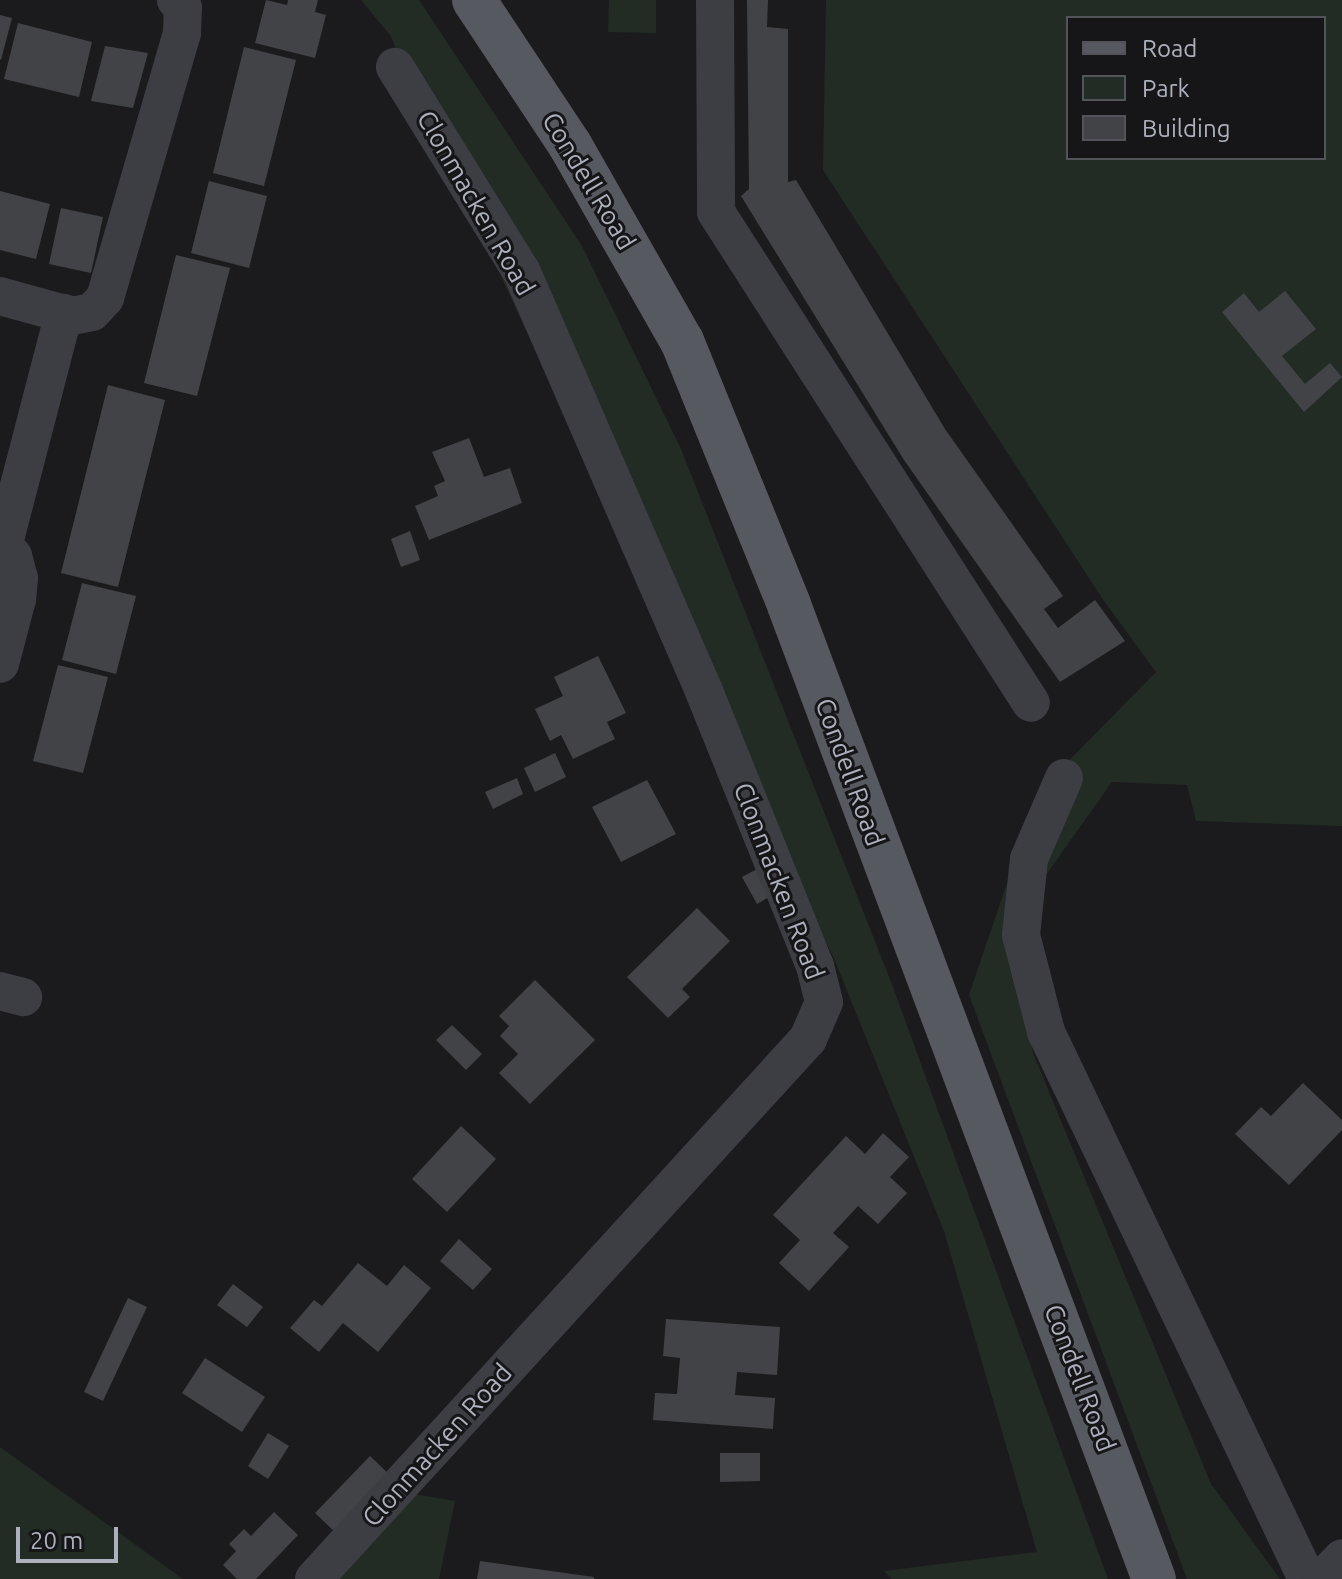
<!DOCTYPE html>
<html>
<head>
<meta charset="utf-8">
<style>
  body { margin:0 }
  #map { position:relative; width:1342px; height:1579px; overflow:hidden; background:#1b1b1d; font-family:Ubuntu,sans-serif }
  div>[style] { position:absolute }
  [style*='--x'] { left:calc(var(--x)*1px); top:calc(var(--y)*1px); width:calc(var(--w)*1px); rotate:calc(var(--a)*1deg) }
  .green>* { inset:0; background:#222c24 }
  .building>* { inset:0; background:#424347 }
  .minor>* { height:38px; margin:-19px; padding:0 19px; transform-origin:19px; border-radius:19px; background:#3d3e44 }
  .major>* { height:44px; margin:-22px; padding:0 22px; transform-origin:22px; border-radius:22px; background:#575961 }
  span { translate:-50% -50%; white-space:nowrap; text-align:center; line-height:1.15; -webkit-text-stroke:6px #161618; paint-order:stroke }
  .street-label { font-size:26px; color:#adb1bd }
  .legend { position:absolute; left:1066px; top:16px; width:260px; height:144px; box-sizing:border-box; background:#161618; border:2px solid #52545a; margin:0; padding:10px 14px; list-style:none; font-size:24px; color:#adb1bd }
  .legend li { display:flex; align-items:center; gap:16px; height:40px }
  .legend b { width:40px; border:2px solid #52545a }
  .scale { position:absolute; left:16px; top:1527px; width:102px; height:36px; box-sizing:border-box; border:4px solid #adb1bd; border-top:0; padding-left:10px; font-size:24px; line-height:28px; white-space:nowrap; color:#adb1bd; -webkit-text-stroke:6px #161618; paint-order:stroke }
</style>
</head>
<body>
<div id="map">
  <div class="green">
    <i style="clip-path:polygon(361px 0,419px 0,582px 246px,681px 449px,893px 987px,1108px 1579px,892px 1579px,884px 1571px,1037px 1552px,944px 1231px,833px 956px,618px 530px,390px 35px)"></i>
    <i style="clip-path:polygon(609px 0,656px 0,656px 33px,608px 32px)"></i>
    <i style="clip-path:polygon(evenodd,826px 0,1342px 0,1342px 826px,1196px 821px,1187px 785px,1112px 782px,1011px 924px,1033px 1053px,1211px 1484px,1280px 1579px,1187px 1579px,969px 995px,1038px 792px,1156px 672px,1104px 601px,823px 170px,826px 0,1068px 18px,1324px 18px,1324px 158px,1068px 158px,1068px 18px)"></i>
    <i style="clip-path:polygon(0 1447px,183px 1579px,0 1579px)"></i>
    <i style="clip-path:polygon(407px 1493px,455px 1501px,439px 1579px,337px 1579px)"></i>
  </div>
  <div class="building">
    <i style="clip-path:polygon(266px 0,287px 5px,288px 0,318px 0,315px 12px,326px 15px,315px 58px,255px 43px)"></i>
    <i style="clip-path:polygon(747px 0,768px 0,767px 27px,788px 29px,788px 182px,796px 180px,945px 429px,1063px 596px,1044px 609px,1058px 628px,1095px 600px,1125px 641px,1060px 682px,904px 460px,741px 196px,749px 189px)"></i>
    <i style="clip-path:polygon(0 15px,12px 18px,1px 60px,0 59px)"></i>
    <i style="clip-path:polygon(18px 23px,92px 42px,79px 97px,4px 79px)"></i>
    <i style="clip-path:polygon(105px 46px,148px 53px,133px 108px,91px 101px)"></i>
    <i style="clip-path:polygon(244px 47px,296px 60px,264px 186px,213px 173px)"></i>
    <i style="clip-path:polygon(209px 181px,267px 196px,249px 268px,191px 253px)"></i>
    <i style="clip-path:polygon(0 191px,50px 204px,36px 259px,0 250px)"></i>
    <i style="clip-path:polygon(61px 208px,103px 217px,91px 273px,49px 264px)"></i>
    <i style="clip-path:polygon(176px 255px,230px 268px,197px 396px,144px 383px)"></i>
    <i style="clip-path:polygon(1285px 291px,1316px 329px,1282px 356px,1305px 384px,1330px 363px,1342px 377px,1304px 412px,1222px 312px,1244px 293px,1259px 312px)"></i>
    <i style="clip-path:polygon(108px 385px,165px 400px,118px 587px,61px 573px)"></i>
    <i style="clip-path:polygon(469px 438px,484px 477px,510px 468px,522px 503px,429px 540px,415px 506px,438px 496px,434px 486px,445px 481px,432px 452px)"></i>
    <i style="clip-path:polygon(410px 531px,420px 560px,401px 567px,391px 539px)"></i>
    <i style="clip-path:polygon(82px 583px,136px 596px,116px 674px,62px 660px)"></i>
    <i style="clip-path:polygon(598px 656px,626px 713px,607px 722px,615px 739px,573px 759px,561px 735px,550px 741px,535px 709px,563px 696px,554px 677px)"></i>
    <i style="clip-path:polygon(58px 665px,108px 677px,83px 773px,33px 761px)"></i>
    <i style="clip-path:polygon(555px 753px,566px 777px,535px 792px,524px 768px)"></i>
    <i style="clip-path:polygon(517px 778px,523px 794px,493px 809px,485px 792px)"></i>
    <i style="clip-path:polygon(647px 780px,676px 834px,621px 862px,592px 807px)"></i>
    <i style="clip-path:polygon(759px 868px,774px 894px,757px 904px,742px 877px)"></i>
    <i style="clip-path:polygon(697px 908px,730px 941px,682px 989px,690px 997px,668px 1018px,627px 977px)"></i>
    <i style="clip-path:polygon(535px 980px,595px 1040px,530px 1104px,499px 1073px,518px 1054px,500px 1036px,509px 1026px,499px 1016px)"></i>
    <i style="clip-path:polygon(452px 1025px,482px 1054px,466px 1070px,436px 1040px)"></i>
    <i style="clip-path:polygon(1303px 1083px,1342px 1120px,1342px 1130px,1289px 1185px,1235px 1134px,1261px 1107px,1271px 1116px)"></i>
    <i style="clip-path:polygon(461px 1126px,496px 1159px,447px 1212px,412px 1179px)"></i>
    <i style="clip-path:polygon(883px 1133px,909px 1157px,890px 1177px,907px 1193px,878px 1224px,858px 1206px,833px 1233px,849px 1247px,809px 1291px,779px 1263px,800px 1240px,773px 1215px,846px 1136px,865px 1154px)"></i>
    <i style="clip-path:polygon(459px 1239px,492px 1269px,473px 1290px,440px 1261px)"></i>
    <i style="clip-path:polygon(358px 1263px,387px 1286px,404px 1265px,431px 1288px,378px 1352px,343px 1323px,319px 1352px,290px 1328px,314px 1300px,322px 1306px)"></i>
    <i style="clip-path:polygon(233px 1284px,263px 1307px,247px 1327px,217px 1305px)"></i>
    <i style="clip-path:polygon(128px 1298px,147px 1307px,103px 1401px,84px 1392px)"></i>
    <i style="clip-path:polygon(666px 1319px,780px 1327px,777px 1375px,737px 1372px,735px 1395px,775px 1398px,773px 1429px,653px 1420px,655px 1393px,677px 1394px,680px 1358px,663px 1356px)"></i>
    <i style="clip-path:polygon(205px 1358px,265px 1397px,242px 1432px,182px 1393px)"></i>
    <i style="clip-path:polygon(268px 1433px,289px 1446px,268px 1479px,248px 1466px)"></i>
    <i style="clip-path:polygon(720px 1453px,760px 1453px,760px 1481px,720px 1482px)"></i>
    <i style="clip-path:polygon(370px 1456px,391px 1476px,336px 1533px,315px 1513px)"></i>
    <i style="clip-path:polygon(274px 1512px,298px 1535px,256px 1579px,237px 1579px,223px 1565px,236px 1551px,229px 1544px,244px 1529px,251px 1536px)"></i>
    <i style="clip-path:polygon(480px 1561px,594px 1577px,594px 1579px,477px 1579px)"></i>
  </div>
  <div class="minor">
    <i style="--x:715;--y:0;--w:212;--a:89.7"></i>
    <i style="--x:716;--y:212;--w:583;--a:57.32"></i>
    <i style="--x:0;--y:296;--w:75;--a:15.5"></i>
    <i style="--x:72;--y:316;--w:20;--a:-11"></i>
    <i style="--x:92;--y:312;--w:19;--a:-47"></i>
    <i style="--x:105;--y:298;--w:276;--a:-73.8"></i>
    <i style="--x:182;--y:33;--w:25;--a:-88"></i>
    <i style="--x:183;--y:8;--w:11;--a:-131"></i>
    <i style="--x:0;--y:545;--w:17;--a:40"></i>
    <i style="--x:13;--y:556;--w:23;--a:75"></i>
    <i style="--x:19;--y:578;--w:21;--a:95"></i>
    <i style="--x:17;--y:599;--w:67;--a:104.7"></i>
    <i style="--x:3;--y:547;--w:242;--a:-75.4"></i>
    <i style="--x:1064;--y:778;--w:88;--a:113.4"></i>
    <i style="--x:1029;--y:859;--w:76;--a:96"></i>
    <i style="--x:1021;--y:935;--w:100;--a:75.5"></i>
    <i style="--x:1046;--y:1032;--w:606;--a:64.49"></i>
    <i style="--x:0;--y:991;--w:24;--a:15"></i>
    <i style="--x:314;--y:1579;--w:732;--a:-47.55"></i>
    <i style="--x:808;--y:1039;--w:40;--a:-66.6"></i>
    <i style="--x:824;--y:1002;--w:37;--a:-104"></i>
    <i style="--x:815;--y:966;--w:297;--a:-112"></i>
    <i style="--x:704;--y:691;--w:458;--a:-113.5"></i>
    <i style="--x:521;--y:271;--w:240;--a:-121.7"></i>
    <i style="--x:1322;--y:1579;--w:29;--a:-46"></i>
  </div>
  <div class="major">
    <i style="--x:474;--y:0;--w:174;--a:56.5"></i>
    <i style="--x:570;--y:145;--w:226;--a:60.3"></i>
    <i style="--x:682;--y:341;--w:285;--a:67.9"></i>
    <i style="--x:789;--y:605;--w:1040;--a:69.46"></i>
  </div>
  <div class="street-label">
    <span style="left:589px;top:181px;rotate:59deg">Condell Road</span>
    <span style="left:476px;top:203px;rotate:60deg">Clonmacken Road</span>
    <span style="left:850px;top:772px;rotate:70deg">Condell Road</span>
    <span style="left:779px;top:881px;rotate:69deg">Clonmacken Road</span>
    <span style="left:1080px;top:1378px;rotate:69deg">Condell Road</span>
    <span style="left:437px;top:1445px;rotate:-48deg">Clonmacken Road</span>
  </div>
  <ul class="legend">
  <li><b style="height:10px;background:#575961"></b>Road</li>
  <li><b style="height:22px;background:#222c24"></b>Park</li>
  <li><b style="height:22px;background:#424347"></b>Building</li>
  </ul>
  <div class="scale">20 m</div>
</div>
</body>
</html>
